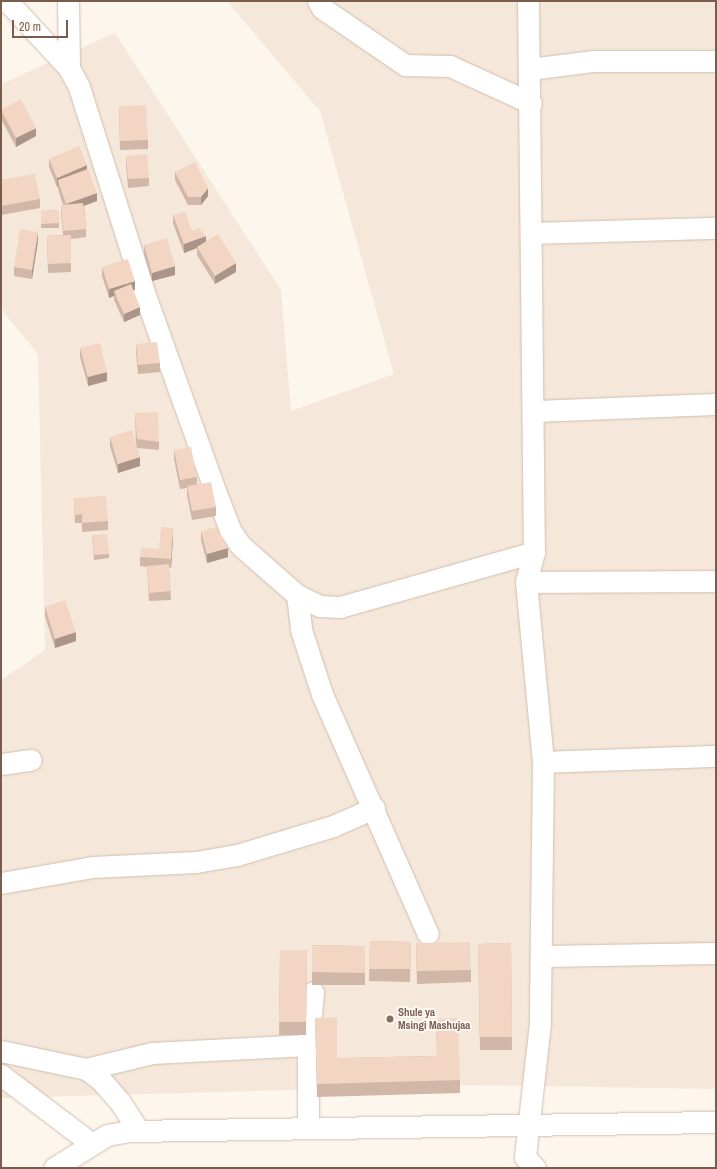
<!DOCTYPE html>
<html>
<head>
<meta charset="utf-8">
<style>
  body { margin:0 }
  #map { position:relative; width:717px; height:1169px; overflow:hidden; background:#fdf6ec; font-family:"Archivo Narrow",sans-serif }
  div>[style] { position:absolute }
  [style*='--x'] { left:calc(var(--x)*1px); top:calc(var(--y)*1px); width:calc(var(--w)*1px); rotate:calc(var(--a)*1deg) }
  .residential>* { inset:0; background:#f5e8da }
  .roads { filter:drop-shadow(0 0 1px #d1beb0) drop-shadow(0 0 1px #d1beb0) }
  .minor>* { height:21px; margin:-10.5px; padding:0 10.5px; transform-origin:10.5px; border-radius:10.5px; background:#fff }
  .wall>* { inset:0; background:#d1b7a8 }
  .shaded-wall>* { inset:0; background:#aa9588 }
  .building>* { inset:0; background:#f3d5c3 }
  .dots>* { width:11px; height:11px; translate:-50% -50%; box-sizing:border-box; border:2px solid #fffaf3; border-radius:50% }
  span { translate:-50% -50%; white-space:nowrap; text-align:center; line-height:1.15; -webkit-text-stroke:3.5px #fffaf3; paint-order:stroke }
  .education-label { font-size:11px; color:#785e54; font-weight:700 }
  .left { translate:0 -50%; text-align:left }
  .frame { position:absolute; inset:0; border:2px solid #7a5c4d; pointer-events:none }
  .scale { position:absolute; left:12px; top:20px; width:56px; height:18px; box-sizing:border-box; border:2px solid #7a5c4d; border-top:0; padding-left:5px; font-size:12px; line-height:14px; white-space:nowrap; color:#7a5c4d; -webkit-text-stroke:3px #fffaf3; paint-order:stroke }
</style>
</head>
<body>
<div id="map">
  <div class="residential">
    <i style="clip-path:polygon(227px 1px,716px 1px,716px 1089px,471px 1085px,1px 1098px,1px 680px,45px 650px,38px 354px,1px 309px,1px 84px,115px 33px,281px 290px,291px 411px,394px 374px,320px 111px)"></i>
  </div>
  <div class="roads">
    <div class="minor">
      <i style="--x:7;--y:1;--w:91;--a:47.2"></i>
      <i style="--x:69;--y:68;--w:21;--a:62"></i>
      <i style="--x:79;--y:87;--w:221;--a:72.4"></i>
      <i style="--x:146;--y:298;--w:207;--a:70.3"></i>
      <i style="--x:216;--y:493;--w:40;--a:69"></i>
      <i style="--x:230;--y:530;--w:18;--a:56"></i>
      <i style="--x:240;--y:545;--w:76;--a:41.3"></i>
      <i style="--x:297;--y:595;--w:25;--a:26"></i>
      <i style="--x:320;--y:606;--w:20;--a:3"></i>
      <i style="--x:340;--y:607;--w:202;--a:-15.8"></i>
      <i style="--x:68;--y:1;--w:67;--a:89.1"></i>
      <i style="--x:318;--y:1;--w:8;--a:60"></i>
      <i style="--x:322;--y:8;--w:101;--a:34.5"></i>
      <i style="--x:405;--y:65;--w:45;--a:1.3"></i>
      <i style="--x:450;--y:66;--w:89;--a:24.6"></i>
      <i style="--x:528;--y:1;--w:551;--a:89.38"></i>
      <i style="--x:534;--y:552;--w:31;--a:105"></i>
      <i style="--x:526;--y:582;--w:181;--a:84.6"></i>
      <i style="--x:543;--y:762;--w:261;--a:90.7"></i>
      <i style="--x:540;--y:1023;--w:135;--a:96.4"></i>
      <i style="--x:525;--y:1157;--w:15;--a:48"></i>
      <i style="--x:529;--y:69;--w:64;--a:-7.1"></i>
      <i style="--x:593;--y:61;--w:123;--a:0"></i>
      <i style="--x:532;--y:233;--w:184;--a:-1.6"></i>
      <i style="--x:533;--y:411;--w:183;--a:-2.2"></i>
      <i style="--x:526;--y:582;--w:190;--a:-0.3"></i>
      <i style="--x:297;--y:595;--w:35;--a:83"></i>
      <i style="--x:301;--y:630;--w:67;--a:71.8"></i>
      <i style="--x:322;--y:694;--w:262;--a:66.2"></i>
      <i style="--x:543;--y:762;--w:173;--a:-2"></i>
      <i style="--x:1;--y:764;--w:30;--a:-8"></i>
      <i style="--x:1;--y:883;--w:93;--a:-9.9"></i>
      <i style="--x:93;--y:867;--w:103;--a:-2.8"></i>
      <i style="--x:196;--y:862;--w:42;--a:-9.7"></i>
      <i style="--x:237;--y:855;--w:100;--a:-16.8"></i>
      <i style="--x:333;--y:826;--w:45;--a:-23.7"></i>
      <i style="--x:541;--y:956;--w:175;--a:-1"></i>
      <i style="--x:1;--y:1051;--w:87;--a:12"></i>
      <i style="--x:86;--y:1069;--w:17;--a:36"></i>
      <i style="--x:100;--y:1079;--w:30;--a:49"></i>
      <i style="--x:120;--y:1102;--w:35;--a:57"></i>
      <i style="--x:86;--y:1069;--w:68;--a:-13.6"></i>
      <i style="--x:152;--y:1053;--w:156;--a:-2.9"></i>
      <i style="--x:1;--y:1075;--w:114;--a:37.2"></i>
      <i style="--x:308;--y:1126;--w:81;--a:-90"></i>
      <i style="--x:308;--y:1045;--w:53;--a:-84.6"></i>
      <i style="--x:54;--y:1168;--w:62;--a:-31.9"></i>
      <i style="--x:107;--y:1135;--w:22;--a:-10"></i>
      <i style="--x:129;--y:1131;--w:587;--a:-0.88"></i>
    </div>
  </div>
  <div class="wall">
    <i style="clip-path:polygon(119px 106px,148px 140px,148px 149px,120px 150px)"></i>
    <i style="clip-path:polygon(1px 110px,36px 136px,16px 147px,1px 119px)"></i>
    <i style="clip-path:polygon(126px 156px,149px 178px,149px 186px,128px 188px,126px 164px)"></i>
    <i style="clip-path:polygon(49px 159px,87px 170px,97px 201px,84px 206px,86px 229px,86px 237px,71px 239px,71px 272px,48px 273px,47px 236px,63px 235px,61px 214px,61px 205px,63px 205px,58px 189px,58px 186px,57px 187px,49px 167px)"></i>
    <i style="clip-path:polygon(175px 172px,208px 196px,201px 205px,188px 205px,175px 180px)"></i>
    <i style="clip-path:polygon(1px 180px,40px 199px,40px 208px,1px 215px)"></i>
    <i style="clip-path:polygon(58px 210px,59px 228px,41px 228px,41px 211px)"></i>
    <i style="clip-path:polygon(173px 215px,206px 242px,236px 272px,215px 284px,197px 255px,197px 248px,184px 253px,173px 223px)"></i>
    <i style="clip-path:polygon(38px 241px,32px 279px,14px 276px,14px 267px)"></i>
    <i style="clip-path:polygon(144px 245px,175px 275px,152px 281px,144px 254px)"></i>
    <i style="clip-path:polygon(102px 267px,135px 290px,133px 290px,140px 315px,124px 322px,114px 300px,114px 296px,109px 298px,102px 276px)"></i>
    <i style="clip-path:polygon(136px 344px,160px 363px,160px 372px,138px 374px,136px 353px)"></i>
    <i style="clip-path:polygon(80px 348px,107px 381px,88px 386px,80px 357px)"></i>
    <i style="clip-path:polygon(135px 413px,159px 442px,159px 450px,137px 448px,140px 466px,118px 473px,110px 446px,110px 437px,136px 446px)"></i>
    <i style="clip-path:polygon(174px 450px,197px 477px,197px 484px,216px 507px,216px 516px,192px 520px,187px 495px,187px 488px,180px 489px,174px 459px)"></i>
    <i style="clip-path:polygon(74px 498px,108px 521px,108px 530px,82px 532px,82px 523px,75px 523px)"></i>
    <i style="clip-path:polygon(201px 531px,228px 557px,207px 563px,201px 540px)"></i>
    <i style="clip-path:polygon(92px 535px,109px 554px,109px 558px,94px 560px)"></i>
    <i style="clip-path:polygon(173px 537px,171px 568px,169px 568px,171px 600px,149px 601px,147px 567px,140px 566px,140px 557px,159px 549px)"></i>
    <i style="clip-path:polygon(45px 607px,76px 641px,55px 648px,45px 616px)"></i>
    <i style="clip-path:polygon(370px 941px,411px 942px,410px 982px,369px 981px)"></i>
    <i style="clip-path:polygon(416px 943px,471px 970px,471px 982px,417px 984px)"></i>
    <i style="clip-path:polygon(511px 943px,512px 1050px,480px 1050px,478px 944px)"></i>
    <i style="clip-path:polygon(312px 945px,365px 946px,365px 985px,312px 985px)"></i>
    <i style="clip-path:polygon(280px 950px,307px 950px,306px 1035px,279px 1035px)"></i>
    <i style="clip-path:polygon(315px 1018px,337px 1058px,437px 1056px,436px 1019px,460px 1080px,460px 1093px,317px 1097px)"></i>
  </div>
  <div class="shaded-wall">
    <i style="clip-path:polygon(36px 128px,36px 136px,16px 147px,16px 138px)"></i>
    <i style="clip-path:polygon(87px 165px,87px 174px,58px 180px,58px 186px,57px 187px,57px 178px)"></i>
    <i style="clip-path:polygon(208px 188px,208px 196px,201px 205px,201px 197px)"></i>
    <i style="clip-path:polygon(97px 193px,97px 201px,66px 212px,66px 204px)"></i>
    <i style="clip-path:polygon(38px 232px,38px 241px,32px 279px,32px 270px)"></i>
    <i style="clip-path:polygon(206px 236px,206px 245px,197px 247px,197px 248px,184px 253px,184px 244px)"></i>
    <i style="clip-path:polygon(236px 263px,236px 272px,215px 284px,215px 276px)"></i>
    <i style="clip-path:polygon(175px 266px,175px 275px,152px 281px,152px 273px)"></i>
    <i style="clip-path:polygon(135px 281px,135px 290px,116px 296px,114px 291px,114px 296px,109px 298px,109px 289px)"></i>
    <i style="clip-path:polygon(140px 307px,140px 315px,124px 322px,124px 314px)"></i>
    <i style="clip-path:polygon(107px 372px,107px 381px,88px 386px,88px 377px)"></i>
    <i style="clip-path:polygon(140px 457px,140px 466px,118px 473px,118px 464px)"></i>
    <i style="clip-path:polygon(173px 528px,173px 537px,171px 568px,171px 559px)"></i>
    <i style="clip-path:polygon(228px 548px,228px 557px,207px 563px,207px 554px)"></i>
    <i style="clip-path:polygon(76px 632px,76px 641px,55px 648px,55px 639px)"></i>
  </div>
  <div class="building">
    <i style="clip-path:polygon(21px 99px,36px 128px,16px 138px,1px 110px)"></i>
    <i style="clip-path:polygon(146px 105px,148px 140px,120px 141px,119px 106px)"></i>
    <i style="clip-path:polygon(79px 146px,87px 165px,57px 178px,49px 159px)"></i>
    <i style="clip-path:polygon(147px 154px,149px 178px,128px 179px,126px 156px)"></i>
    <i style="clip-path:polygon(195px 162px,208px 188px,201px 197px,188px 197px,175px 172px)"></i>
    <i style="clip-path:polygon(88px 169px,97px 193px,66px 204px,58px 180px)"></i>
    <i style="clip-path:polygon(35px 174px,40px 199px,1px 206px,1px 180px)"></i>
    <i style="clip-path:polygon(83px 203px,86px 229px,63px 231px,61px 205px)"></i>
    <i style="clip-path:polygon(58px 210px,59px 223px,41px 224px,41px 211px)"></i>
    <i style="clip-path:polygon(185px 211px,192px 231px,199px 228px,206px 236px,184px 244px,173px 215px)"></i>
    <i style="clip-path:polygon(20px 229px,38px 232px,32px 270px,14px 267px)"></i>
    <i style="clip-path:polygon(218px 234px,236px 263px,215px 276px,197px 247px)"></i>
    <i style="clip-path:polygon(71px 235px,71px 263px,48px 264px,47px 236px)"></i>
    <i style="clip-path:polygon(167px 238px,175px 266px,152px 273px,144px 245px)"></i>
    <i style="clip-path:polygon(128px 259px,135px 281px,109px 289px,102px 267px)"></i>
    <i style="clip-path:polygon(131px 284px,140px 307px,124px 314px,114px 291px)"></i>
    <i style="clip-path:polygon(157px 342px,160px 363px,138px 365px,136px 344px)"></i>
    <i style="clip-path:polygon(100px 343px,107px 372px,88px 377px,80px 348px)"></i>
    <i style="clip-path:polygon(158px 412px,159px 442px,137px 439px,135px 413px)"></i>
    <i style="clip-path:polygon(132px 430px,140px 457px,118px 464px,110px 437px)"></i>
    <i style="clip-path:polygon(191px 447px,197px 477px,180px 480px,174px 450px)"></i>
    <i style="clip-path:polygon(211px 482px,216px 507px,192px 511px,187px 486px)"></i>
    <i style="clip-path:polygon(106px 496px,108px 521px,82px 523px,82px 514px,75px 515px,74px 498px)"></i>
    <i style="clip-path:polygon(161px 527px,173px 528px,171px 559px,140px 557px,141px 548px,159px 549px)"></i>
    <i style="clip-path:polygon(216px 527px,228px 548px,207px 554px,201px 531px)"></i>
    <i style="clip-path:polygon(107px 534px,109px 554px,94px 555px,92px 535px)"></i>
    <i style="clip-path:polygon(169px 564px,171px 591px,149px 593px,147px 566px)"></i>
    <i style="clip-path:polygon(65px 600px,76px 632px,55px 639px,45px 607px)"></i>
    <i style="clip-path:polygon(370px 941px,411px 942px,410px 969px,369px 969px)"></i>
    <i style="clip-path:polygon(470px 942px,471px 970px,417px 971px,416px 943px)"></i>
    <i style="clip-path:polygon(511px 943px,512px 1037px,480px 1037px,478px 944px)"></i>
    <i style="clip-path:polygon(312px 945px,365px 946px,365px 973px,312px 972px)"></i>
    <i style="clip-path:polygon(280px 950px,307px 950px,306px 1022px,279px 1022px)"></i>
    <i style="clip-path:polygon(337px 1017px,337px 1058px,437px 1056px,436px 1019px,458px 1018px,460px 1080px,317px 1084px,315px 1018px)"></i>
  </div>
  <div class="dots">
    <i style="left:390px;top:1019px;background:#8d6e63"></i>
  </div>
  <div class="education-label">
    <span class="left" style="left:398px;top:1019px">Shule ya<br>Msingi Mashujaa</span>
  </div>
  <div class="frame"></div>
  <div class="scale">20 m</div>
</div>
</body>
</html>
